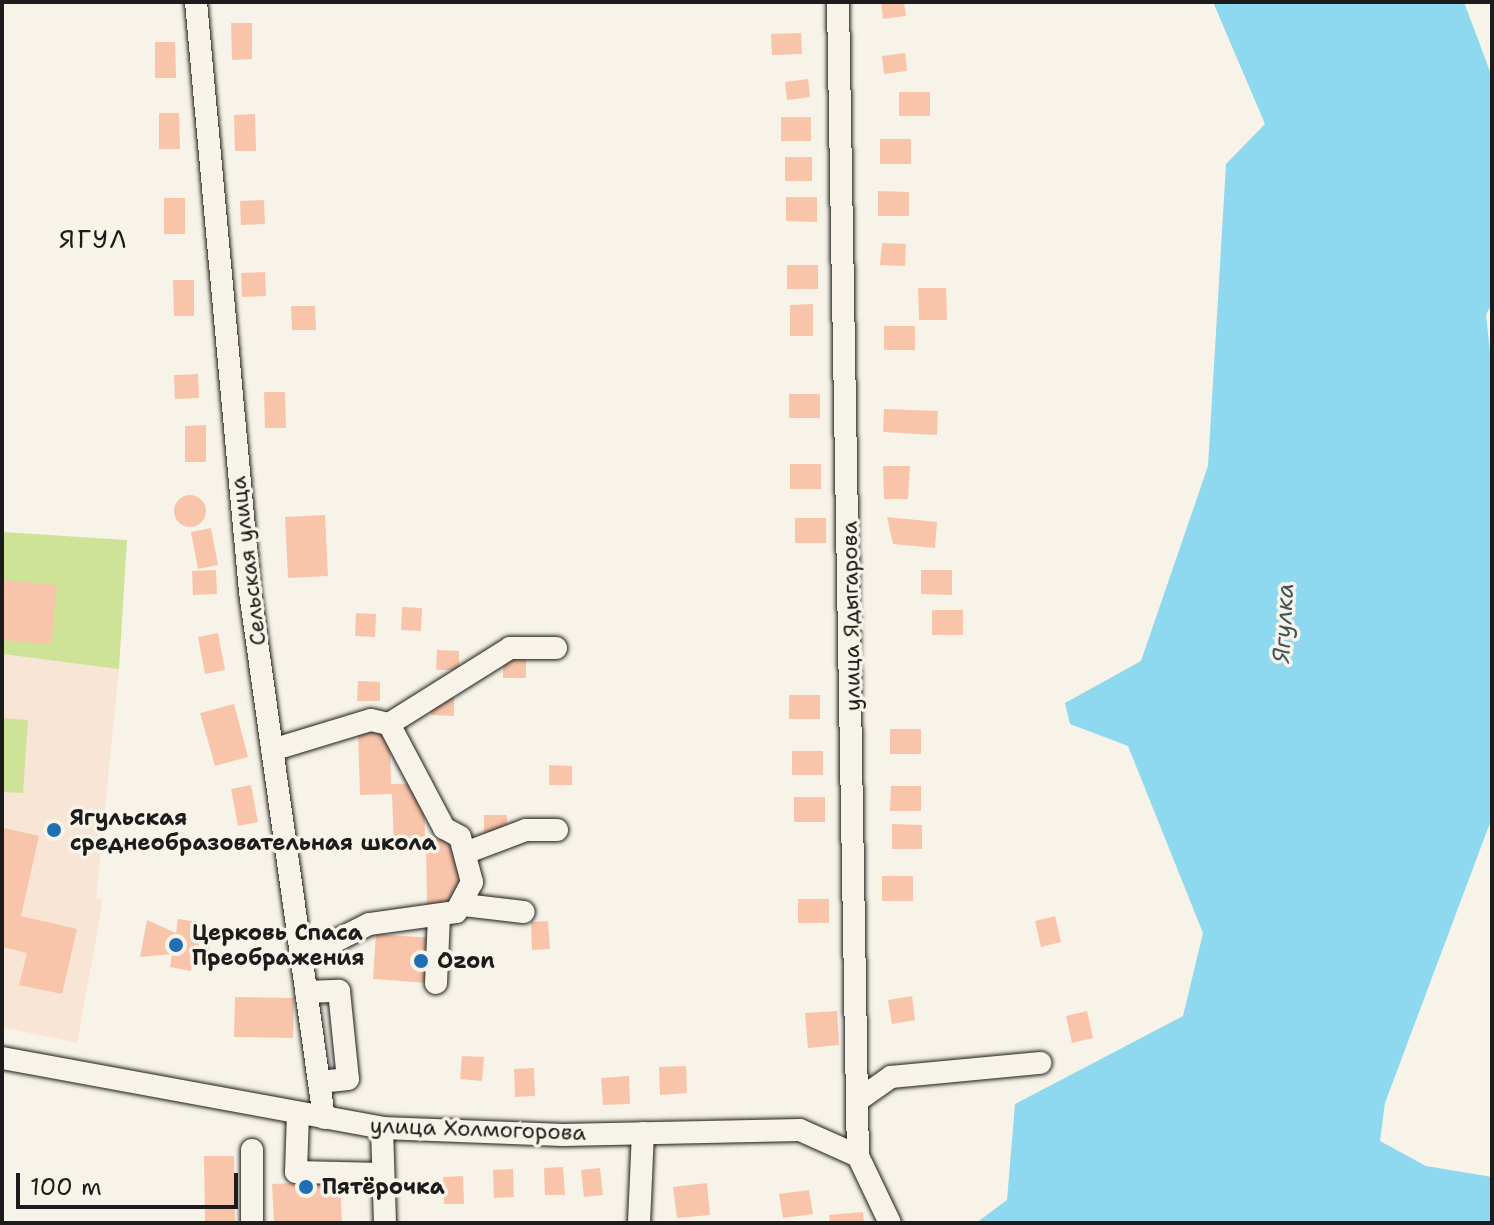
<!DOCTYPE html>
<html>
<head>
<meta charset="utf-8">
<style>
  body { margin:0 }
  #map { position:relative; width:1494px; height:1225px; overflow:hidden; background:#f7f3e8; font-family:"Shantell Sans",sans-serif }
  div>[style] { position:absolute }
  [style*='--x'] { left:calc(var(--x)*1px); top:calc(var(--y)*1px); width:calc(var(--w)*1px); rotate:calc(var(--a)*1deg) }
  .built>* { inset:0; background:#f8e5d5 }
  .green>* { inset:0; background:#cee398 }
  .water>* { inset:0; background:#8ed9ef }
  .building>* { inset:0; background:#f9c5aa }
  .round { border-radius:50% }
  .roads { filter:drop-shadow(0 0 2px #1c1c1c) drop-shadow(0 0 2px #1c1c1c) }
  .minor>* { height:22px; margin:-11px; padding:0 11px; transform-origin:11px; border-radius:11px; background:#f7f3e8 }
  .dots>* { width:22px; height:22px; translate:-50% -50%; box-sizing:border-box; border:4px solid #f7f3e8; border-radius:50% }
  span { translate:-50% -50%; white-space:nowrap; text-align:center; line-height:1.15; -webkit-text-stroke:7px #f7f3e8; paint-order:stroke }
  .street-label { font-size:22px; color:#1c1c1c }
  .poi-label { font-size:22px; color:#1c1c1c; font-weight:700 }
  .left { translate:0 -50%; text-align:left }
  .water-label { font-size:24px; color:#3e555b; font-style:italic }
  .quarter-label { font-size:26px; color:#1c1c1c; letter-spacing:2px }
  .frame { position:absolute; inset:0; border:4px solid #1c1c1c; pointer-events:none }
  .scale { position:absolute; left:16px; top:1173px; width:222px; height:36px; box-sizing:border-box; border:4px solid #1c1c1c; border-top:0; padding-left:10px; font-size:24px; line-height:28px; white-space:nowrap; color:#1c1c1c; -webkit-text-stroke:6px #f7f3e8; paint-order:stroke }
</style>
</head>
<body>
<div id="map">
  <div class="built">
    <i style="clip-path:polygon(2px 654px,119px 668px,96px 898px,103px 900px,77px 1043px,2px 1027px)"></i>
  </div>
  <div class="green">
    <i style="clip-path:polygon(2px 532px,127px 540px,119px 669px,2px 654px)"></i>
    <i style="clip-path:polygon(2px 718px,28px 720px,23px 793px,2px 792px)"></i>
  </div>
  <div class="water">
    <i style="clip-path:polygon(1213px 2px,1464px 2px,1492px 77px,1492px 303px,1486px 315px,1492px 370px,1490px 823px,1385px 1103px,1380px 1141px,1426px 1166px,1492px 1177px,1492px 1223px,976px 1223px,1007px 1200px,1015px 1104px,1183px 1016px,1203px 933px,1128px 746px,1070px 724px,1065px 703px,1141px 661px,1208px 466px,1226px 164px,1265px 124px)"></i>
  </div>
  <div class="building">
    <i style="clip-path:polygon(881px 2px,904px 2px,906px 16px,883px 19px)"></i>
    <i style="clip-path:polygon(231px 23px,252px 23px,252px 59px,232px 60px)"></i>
    <i style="clip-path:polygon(801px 33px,802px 54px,772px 55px,771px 34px)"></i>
    <i style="clip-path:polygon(155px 42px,175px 42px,176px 78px,155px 78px)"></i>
    <i style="clip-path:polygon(905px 53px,907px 71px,884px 74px,882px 56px)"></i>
    <i style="clip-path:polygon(808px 79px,810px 97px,787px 100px,785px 82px)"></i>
    <i style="clip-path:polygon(899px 92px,930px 92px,930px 116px,899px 116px)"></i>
    <i style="clip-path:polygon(159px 113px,179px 113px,180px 149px,159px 149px)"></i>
    <i style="clip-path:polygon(255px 114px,256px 151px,235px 151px,234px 115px)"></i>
    <i style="clip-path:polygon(781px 117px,811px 117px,811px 141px,781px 141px)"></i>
    <i style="clip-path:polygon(880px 139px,911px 139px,911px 164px,880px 164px)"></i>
    <i style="clip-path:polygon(785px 157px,812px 157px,812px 181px,785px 181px)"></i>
    <i style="clip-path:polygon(878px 191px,909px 192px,909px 216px,878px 216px)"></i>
    <i style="clip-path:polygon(786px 197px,817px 197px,817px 222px,786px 221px)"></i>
    <i style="clip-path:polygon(164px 198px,185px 198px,185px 234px,164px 234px)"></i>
    <i style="clip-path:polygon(264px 200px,265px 224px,241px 225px,240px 201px)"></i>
    <i style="clip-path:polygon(882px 243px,906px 244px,905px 266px,880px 265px)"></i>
    <i style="clip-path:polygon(787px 265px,818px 265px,818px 289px,787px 289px)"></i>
    <i style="clip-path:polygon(265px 272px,266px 296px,242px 297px,241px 273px)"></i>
    <i style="clip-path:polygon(173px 280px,194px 280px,194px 316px,174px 316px)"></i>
    <i style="clip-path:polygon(918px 288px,946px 288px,947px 320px,919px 320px)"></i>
    <i style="clip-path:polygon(813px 304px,813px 336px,790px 336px,790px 305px)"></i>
    <i style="clip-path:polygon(291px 306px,315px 306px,316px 330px,292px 330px)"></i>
    <i style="clip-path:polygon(884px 326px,915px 326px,915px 350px,884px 350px)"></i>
    <i style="clip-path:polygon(198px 374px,199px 398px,175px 399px,174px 375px)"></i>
    <i style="clip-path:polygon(264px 392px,285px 392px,286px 428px,265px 428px)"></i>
    <i style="clip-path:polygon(789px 394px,820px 394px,820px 418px,789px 418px)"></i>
    <i style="clip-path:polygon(884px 409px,938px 411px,937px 435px,883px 432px)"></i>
    <i style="clip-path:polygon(206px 425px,206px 462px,185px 462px,185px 426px)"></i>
    <i style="clip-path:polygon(790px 464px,821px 464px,821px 489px,790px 489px)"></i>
    <i style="clip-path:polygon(883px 466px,910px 466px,908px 499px,884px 499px)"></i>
    <i class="round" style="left:174px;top:495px;width:32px;height:32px"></i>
    <i style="clip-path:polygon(325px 515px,328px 576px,288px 578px,285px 517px)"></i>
    <i style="clip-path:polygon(887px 517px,937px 522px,935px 548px,893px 544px)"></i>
    <i style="clip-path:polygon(795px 518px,826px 518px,826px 543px,795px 543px)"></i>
    <i style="clip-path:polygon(211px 528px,218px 565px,198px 569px,191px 532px)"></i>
    <i style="clip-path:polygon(216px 570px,217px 594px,193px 595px,192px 571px)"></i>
    <i style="clip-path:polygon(921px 570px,952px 570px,952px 595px,921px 594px)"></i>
    <i style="clip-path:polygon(2px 580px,57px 585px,51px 644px,2px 640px)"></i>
    <i style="clip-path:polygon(402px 607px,422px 608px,421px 631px,401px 630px)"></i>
    <i style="clip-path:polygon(932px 610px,963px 610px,963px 635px,932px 635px)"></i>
    <i style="clip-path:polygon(356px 613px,376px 614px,375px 637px,355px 636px)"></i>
    <i style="clip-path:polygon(218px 633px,225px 670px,205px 674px,198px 637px)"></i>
    <i style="clip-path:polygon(437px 650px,459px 651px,459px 670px,436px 670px)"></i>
    <i style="clip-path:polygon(503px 659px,526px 659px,526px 678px,503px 678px)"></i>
    <i style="clip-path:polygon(358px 681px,380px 682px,380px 701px,357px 701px)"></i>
    <i style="clip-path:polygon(789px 695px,820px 695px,820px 719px,789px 719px)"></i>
    <i style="clip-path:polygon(431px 696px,454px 696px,454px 716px,431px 715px)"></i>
    <i style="clip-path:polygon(234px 704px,248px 757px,215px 766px,200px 713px)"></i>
    <i style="clip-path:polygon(890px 729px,921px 729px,921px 754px,890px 754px)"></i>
    <i style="clip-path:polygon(390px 730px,391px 784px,424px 783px,425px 839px,457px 839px,459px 903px,427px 904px,426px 847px,394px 848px,392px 794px,360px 795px,358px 731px)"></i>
    <i style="clip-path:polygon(792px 751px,823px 751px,823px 775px,792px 775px)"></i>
    <i style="clip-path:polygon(549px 765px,572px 766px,572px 785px,549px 785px)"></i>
    <i style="clip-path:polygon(251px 785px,258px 822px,238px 826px,231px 789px)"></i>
    <i style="clip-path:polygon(891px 786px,921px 786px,921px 811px,890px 811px)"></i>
    <i style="clip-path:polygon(794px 797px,825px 797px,825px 822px,794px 822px)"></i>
    <i style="clip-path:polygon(484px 815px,507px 815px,507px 835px,484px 834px)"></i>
    <i style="clip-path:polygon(892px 824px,922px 825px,922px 849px,892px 849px)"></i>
    <i style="clip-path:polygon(4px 828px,39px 836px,21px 916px,77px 929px,62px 994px,19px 985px,27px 953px,2px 947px)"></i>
    <i style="clip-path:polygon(882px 876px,913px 876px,913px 901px,882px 901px)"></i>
    <i style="clip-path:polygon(798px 899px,829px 899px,829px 923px,798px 923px)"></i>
    <i style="clip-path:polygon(1055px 916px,1061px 942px,1041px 947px,1035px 921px)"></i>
    <i style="clip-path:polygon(178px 919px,200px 922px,197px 937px,211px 940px,207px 960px,193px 957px,191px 971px,170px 967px,172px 954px,140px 957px,147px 920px,176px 933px)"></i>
    <i style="clip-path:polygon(548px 921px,550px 949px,532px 950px,531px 922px)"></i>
    <i style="clip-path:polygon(376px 934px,432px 938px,429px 983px,373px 979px)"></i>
    <i style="clip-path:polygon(912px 996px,915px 1020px,892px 1024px,888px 1000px)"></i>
    <i style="clip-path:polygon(235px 997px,294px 998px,293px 1038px,234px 1037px)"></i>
    <i style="clip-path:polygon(837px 1011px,839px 1045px,808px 1048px,805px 1013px)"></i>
    <i style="clip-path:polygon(1087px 1011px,1093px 1038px,1072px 1043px,1066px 1016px)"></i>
    <i style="clip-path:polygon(462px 1056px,484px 1057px,482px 1081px,460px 1079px)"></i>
    <i style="clip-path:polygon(686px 1066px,687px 1093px,660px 1095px,659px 1067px)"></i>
    <i style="clip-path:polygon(534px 1068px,535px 1096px,515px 1097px,514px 1069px)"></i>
    <i style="clip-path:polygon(629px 1076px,630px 1104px,603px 1105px,601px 1078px)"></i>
    <i style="clip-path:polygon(204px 1156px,234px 1156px,235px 1223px,205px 1223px)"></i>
    <i style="clip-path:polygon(563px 1167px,565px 1195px,545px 1195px,544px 1168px)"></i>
    <i style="clip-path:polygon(600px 1168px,603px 1195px,584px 1197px,581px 1170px)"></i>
    <i style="clip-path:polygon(513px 1169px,514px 1197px,494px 1198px,493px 1170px)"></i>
    <i style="clip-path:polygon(463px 1176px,464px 1204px,444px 1204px,443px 1177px)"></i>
    <i style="clip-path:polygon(340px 1181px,342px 1223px,274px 1223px,272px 1184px)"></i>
    <i style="clip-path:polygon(707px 1183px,710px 1215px,677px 1218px,673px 1187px)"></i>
    <i style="clip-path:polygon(809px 1190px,813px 1214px,783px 1218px,779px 1194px)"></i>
    <i style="clip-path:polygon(863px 1212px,864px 1223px,830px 1223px,829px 1215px)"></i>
  </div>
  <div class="roads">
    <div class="minor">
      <i style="--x:196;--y:2;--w:592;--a:84.77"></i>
      <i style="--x:250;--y:592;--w:531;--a:81.99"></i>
      <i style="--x:838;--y:2;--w:1154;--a:89.01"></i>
      <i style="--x:858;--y:1156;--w:74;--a:64.5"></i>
      <i style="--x:389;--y:724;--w:143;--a:-32.1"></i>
      <i style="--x:510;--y:648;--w:46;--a:0"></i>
      <i style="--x:272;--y:750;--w:103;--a:-16.9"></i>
      <i style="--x:371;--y:720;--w:18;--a:13"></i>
      <i style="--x:389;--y:724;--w:118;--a:62.1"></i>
      <i style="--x:444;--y:828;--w:18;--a:29"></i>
      <i style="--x:460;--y:837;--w:47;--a:75.1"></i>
      <i style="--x:472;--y:882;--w:34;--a:118"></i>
      <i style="--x:456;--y:912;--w:88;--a:172.1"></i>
      <i style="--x:369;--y:924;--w:75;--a:153.1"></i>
      <i style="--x:465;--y:853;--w:65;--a:-20.7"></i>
      <i style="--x:526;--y:830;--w:31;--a:0"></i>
      <i style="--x:464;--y:905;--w:60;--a:6.7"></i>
      <i style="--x:436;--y:983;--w:67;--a:-87.4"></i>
      <i style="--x:306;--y:992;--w:33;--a:-2"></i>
      <i style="--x:339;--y:991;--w:88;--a:84.2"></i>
      <i style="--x:348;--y:1079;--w:29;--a:174"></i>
      <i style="--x:2;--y:1058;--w:386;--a:10.4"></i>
      <i style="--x:382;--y:1128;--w:181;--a:2.2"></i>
      <i style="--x:563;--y:1135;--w:237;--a:-1.2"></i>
      <i style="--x:800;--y:1130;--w:64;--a:24.1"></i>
      <i style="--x:861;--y:1098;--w:37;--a:-35"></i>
      <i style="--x:891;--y:1077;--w:150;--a:-5.4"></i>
      <i style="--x:298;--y:1113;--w:59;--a:91.9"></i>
      <i style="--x:296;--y:1172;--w:87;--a:1.3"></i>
      <i style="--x:382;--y:1128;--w:95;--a:88.2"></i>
      <i style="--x:252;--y:1150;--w:73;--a:90"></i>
      <i style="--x:639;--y:1223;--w:90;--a:-87.5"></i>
    </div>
  </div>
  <div class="dots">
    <i style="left:54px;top:830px;background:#1f6fb2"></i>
    <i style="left:176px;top:945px;background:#1f6fb2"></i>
    <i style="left:421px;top:961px;background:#1f6fb2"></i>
    <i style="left:306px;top:1187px;background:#1f6fb2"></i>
  </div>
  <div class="street-label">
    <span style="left:248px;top:561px;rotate:-97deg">Сельская улица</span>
    <span style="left:851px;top:616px;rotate:-91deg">улица Ядыгарова</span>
    <span style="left:478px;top:1129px;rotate:2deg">улица Холмогорова</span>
  </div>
  <div class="poi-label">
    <span class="left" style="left:70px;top:830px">Ягульская<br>среднеобразовательная школа</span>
    <span class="left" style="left:192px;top:945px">Церковь Спаса<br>Преображения</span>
    <span class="left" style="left:437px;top:961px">Ozon</span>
    <span class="left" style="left:322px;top:1187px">Пятёрочка</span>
  </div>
  <div class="water-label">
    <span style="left:1284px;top:623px;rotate:-87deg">Ягулка</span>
  </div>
  <div class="quarter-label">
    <span style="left:94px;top:239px">ЯГУЛ</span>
  </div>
  <div class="frame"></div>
  <div class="scale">100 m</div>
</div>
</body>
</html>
